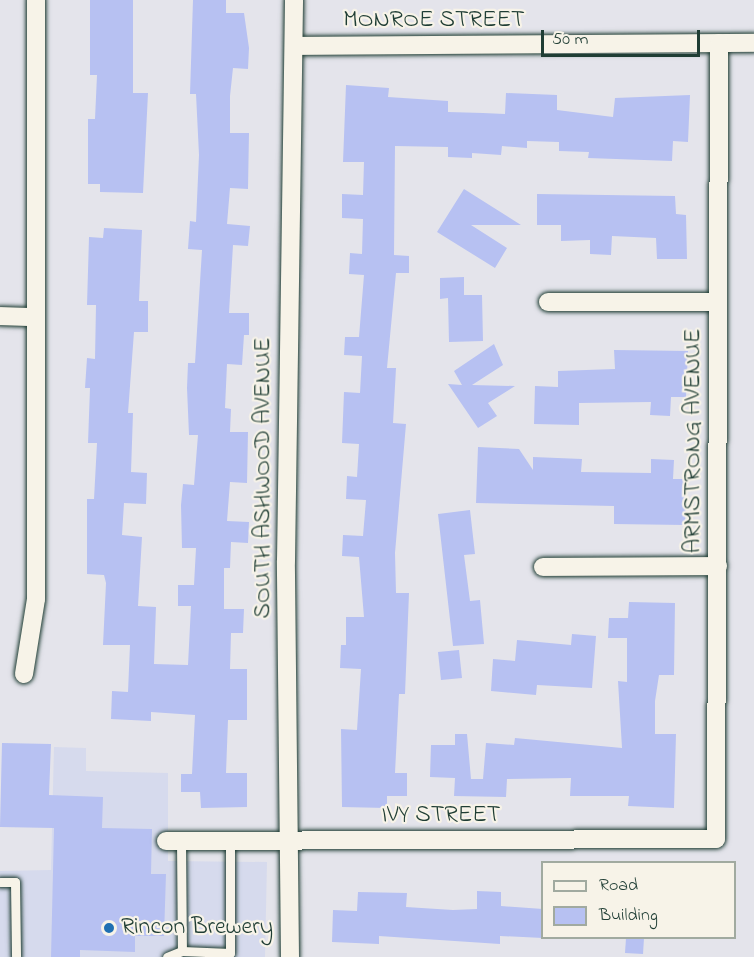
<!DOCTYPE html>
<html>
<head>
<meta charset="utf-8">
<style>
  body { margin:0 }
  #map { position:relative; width:754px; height:957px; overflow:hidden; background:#e4e4eb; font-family:"Indie Flower",sans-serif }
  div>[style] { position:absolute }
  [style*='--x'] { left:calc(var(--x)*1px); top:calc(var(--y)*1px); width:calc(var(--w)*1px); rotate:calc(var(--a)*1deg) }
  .built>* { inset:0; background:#d6daed }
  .building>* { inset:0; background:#b7c1f2 }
  .roads { filter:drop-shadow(0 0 2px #1f3d34) drop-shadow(0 0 2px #1f3d34) }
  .service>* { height:9px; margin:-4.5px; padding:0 4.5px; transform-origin:4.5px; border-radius:4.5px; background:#f7f3e8 }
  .minor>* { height:18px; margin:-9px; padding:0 9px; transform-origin:9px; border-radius:9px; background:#f7f3e8 }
  .dots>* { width:16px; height:16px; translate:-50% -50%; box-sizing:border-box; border:3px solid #f7f3e8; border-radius:50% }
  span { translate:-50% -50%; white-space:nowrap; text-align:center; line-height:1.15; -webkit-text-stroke:4.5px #f7f3e8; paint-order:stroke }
  .street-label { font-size:24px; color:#1f3d34 }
  .poi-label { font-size:24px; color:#1f3d34 }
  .left { translate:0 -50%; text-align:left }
  .legend { position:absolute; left:541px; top:861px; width:195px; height:78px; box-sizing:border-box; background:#f7f3e8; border:2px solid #a1aaa0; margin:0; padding:8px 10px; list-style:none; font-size:18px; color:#1f3d34 }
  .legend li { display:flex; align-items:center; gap:12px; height:30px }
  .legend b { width:30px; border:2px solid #a1aaa0 }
  .scale { position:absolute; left:541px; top:30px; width:159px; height:27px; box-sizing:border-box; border:3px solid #1f3d34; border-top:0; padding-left:8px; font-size:18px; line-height:21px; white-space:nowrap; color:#1f3d34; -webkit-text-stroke:4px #f7f3e8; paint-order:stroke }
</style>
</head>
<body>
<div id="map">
  <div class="built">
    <i style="clip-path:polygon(54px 747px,86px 748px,86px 771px,168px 773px,168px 861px,267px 862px,265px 957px,0 957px,0 871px,51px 870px)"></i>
  </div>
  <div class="building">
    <i style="clip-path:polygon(90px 0,133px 0,133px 93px,148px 93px,143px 193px,100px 192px,100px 184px,88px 184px,88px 119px,95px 119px,97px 75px,90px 75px)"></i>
    <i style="clip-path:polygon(193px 0,226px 0,226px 13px,244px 13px,249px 48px,248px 69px,233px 68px,230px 96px,230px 133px,249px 133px,248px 189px,230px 188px,227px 224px,250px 226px,248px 246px,233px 245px,229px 313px,249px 313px,249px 335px,244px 335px,242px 365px,227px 364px,225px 408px,231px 409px,230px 432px,248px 432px,247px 483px,230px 482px,227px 521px,249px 522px,248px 543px,231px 542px,230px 568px,224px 568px,224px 609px,244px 609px,243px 633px,231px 633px,230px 669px,247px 669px,247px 720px,228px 720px,226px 773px,247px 773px,247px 807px,201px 808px,200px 792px,181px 792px,181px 774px,192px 774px,195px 715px,151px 712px,151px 721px,111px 719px,112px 691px,128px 692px,130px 645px,103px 645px,106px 583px,104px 575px,87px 574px,87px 499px,94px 499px,97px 443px,88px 443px,90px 388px,85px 388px,87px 358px,95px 359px,96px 305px,87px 305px,89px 237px,103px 238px,104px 228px,142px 230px,139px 301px,148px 301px,148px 332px,134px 332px,128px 413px,133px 413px,131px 472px,147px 473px,146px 504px,124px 503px,122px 535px,142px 537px,138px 606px,156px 607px,154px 664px,188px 665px,191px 606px,178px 606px,178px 585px,194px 585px,196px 548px,182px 548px,181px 505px,183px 484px,194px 485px,198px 435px,189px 435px,187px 388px,188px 363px,195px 363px,202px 250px,188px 249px,190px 221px,196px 222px,199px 155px,196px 94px,190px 94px)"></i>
    <i style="clip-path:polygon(346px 85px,389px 88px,388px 97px,448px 101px,448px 112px,483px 113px,505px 114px,506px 93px,557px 95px,557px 110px,613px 117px,615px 98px,690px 95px,688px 142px,673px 141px,672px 161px,588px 158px,589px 152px,559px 151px,559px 142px,527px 141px,527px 148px,502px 146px,501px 155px,472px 153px,472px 158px,448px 157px,448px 147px,395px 146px,394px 255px,409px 256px,409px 273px,396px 273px,387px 368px,396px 368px,393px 423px,406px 424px,395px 553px,396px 593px,409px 593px,405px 694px,399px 694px,395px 773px,407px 773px,407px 796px,387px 796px,387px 808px,342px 807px,341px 729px,357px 730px,361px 669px,340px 668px,341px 645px,346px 645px,346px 617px,364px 617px,359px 557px,342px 556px,343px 535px,363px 536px,366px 500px,346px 499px,347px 476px,357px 477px,359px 444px,342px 443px,344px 392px,360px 393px,362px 356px,344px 355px,345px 337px,359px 337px,364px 275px,349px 274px,350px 253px,362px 254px,363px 219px,342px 218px,342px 194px,363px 195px,364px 162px,343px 162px)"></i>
    <i style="clip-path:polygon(464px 189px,521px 225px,471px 225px,507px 248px,495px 268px,437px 232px)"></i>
    <i style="clip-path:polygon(537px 194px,675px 196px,676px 214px,686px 215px,687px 259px,657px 259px,656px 238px,612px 236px,611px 255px,590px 254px,590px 240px,561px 241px,561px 225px,537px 225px)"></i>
    <i style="clip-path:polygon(464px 277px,464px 295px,482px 295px,483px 341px,449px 342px,448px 298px,440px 299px,440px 278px)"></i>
    <i style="clip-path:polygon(494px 344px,503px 365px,472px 385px,515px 386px,488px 403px,497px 416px,478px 428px,448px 384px,462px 385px,454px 371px)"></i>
    <i style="clip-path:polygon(614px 350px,688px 351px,686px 397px,671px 397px,670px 416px,650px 415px,651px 402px,579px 403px,579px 425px,534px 424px,535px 386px,558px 387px,558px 371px,615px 369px)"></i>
    <i style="clip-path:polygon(478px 447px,519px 449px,533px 470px,533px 457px,582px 459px,581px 472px,651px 473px,651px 459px,674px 460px,673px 479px,687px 479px,685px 525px,614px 524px,614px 506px,476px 503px)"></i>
    <i style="clip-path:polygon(470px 510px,475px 554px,464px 555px,470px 601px,480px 600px,484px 644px,453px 646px,438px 514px)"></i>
    <i style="clip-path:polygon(629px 602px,675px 603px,674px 675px,659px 675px,655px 701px,655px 734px,676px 734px,674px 808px,628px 806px,629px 796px,570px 796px,571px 778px,507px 779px,506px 797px,454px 796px,455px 778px,430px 777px,431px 745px,455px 745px,455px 734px,467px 734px,471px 779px,483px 779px,486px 743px,514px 745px,515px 738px,622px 748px,618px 681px,627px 682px,627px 638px,608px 638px,609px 618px,628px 618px)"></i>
    <i style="clip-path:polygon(572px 634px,596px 636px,592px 688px,537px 685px,536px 695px,491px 691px,493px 659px,515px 661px,517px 640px,571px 645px)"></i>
    <i style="clip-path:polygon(459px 650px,462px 678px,441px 680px,438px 652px)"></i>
    <i style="clip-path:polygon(2px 743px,51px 744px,49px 795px,103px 797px,102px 828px,152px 829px,151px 874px,166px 874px,164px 936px,135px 936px,135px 952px,80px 950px,80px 957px,51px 957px,54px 828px,0 827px)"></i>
    <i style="clip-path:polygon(477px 891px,501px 892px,501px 906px,543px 909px,543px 938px,500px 936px,500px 944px,379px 936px,379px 944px,332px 942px,333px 910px,357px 911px,358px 892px,407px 893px,406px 907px,453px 910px,477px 909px)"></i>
    <i style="clip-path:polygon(626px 938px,644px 938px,643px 954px,625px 953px)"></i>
  </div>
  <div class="roads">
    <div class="service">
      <i style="--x:181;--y:841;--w:110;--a:89.5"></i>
      <i style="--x:0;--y:882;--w:15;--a:0"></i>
      <i style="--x:15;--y:882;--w:75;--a:89.2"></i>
      <i style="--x:167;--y:957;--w:16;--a:-22"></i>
      <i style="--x:182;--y:951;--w:48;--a:2.4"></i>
      <i style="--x:230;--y:953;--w:112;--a:-90"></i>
    </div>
    <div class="minor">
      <i style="--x:294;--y:46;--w:460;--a:-0.4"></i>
      <i style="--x:548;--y:302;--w:170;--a:0"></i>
      <i style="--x:0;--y:316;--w:35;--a:2"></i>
      <i style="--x:543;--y:567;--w:175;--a:-0.3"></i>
      <i style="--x:24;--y:674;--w:76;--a:-80.9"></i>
      <i style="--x:36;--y:599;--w:599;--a:-90"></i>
      <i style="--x:166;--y:841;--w:550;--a:-0.21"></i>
      <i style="--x:716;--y:839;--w:796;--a:-89.78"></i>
      <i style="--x:290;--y:957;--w:396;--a:-90.6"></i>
      <i style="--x:286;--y:561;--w:561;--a:-89.18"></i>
    </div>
  </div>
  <div class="dots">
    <i style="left:109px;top:928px;background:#1f6fb2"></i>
  </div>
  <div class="street-label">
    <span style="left:434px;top:21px">MONROE STREET</span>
    <span style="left:694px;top:441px;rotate:-90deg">ARMSTRONG AVENUE</span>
    <span style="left:264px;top:478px;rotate:-90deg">SOUTH ASHWOOD AVENUE</span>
    <span style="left:441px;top:816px">IVY STREET</span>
  </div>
  <div class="poi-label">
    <span class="left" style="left:121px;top:928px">Rincon Brewery</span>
  </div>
  <ul class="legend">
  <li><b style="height:8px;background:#f7f3e8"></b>Road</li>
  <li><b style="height:16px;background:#b7c1f2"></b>Building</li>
  </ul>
  <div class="scale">50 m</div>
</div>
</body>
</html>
